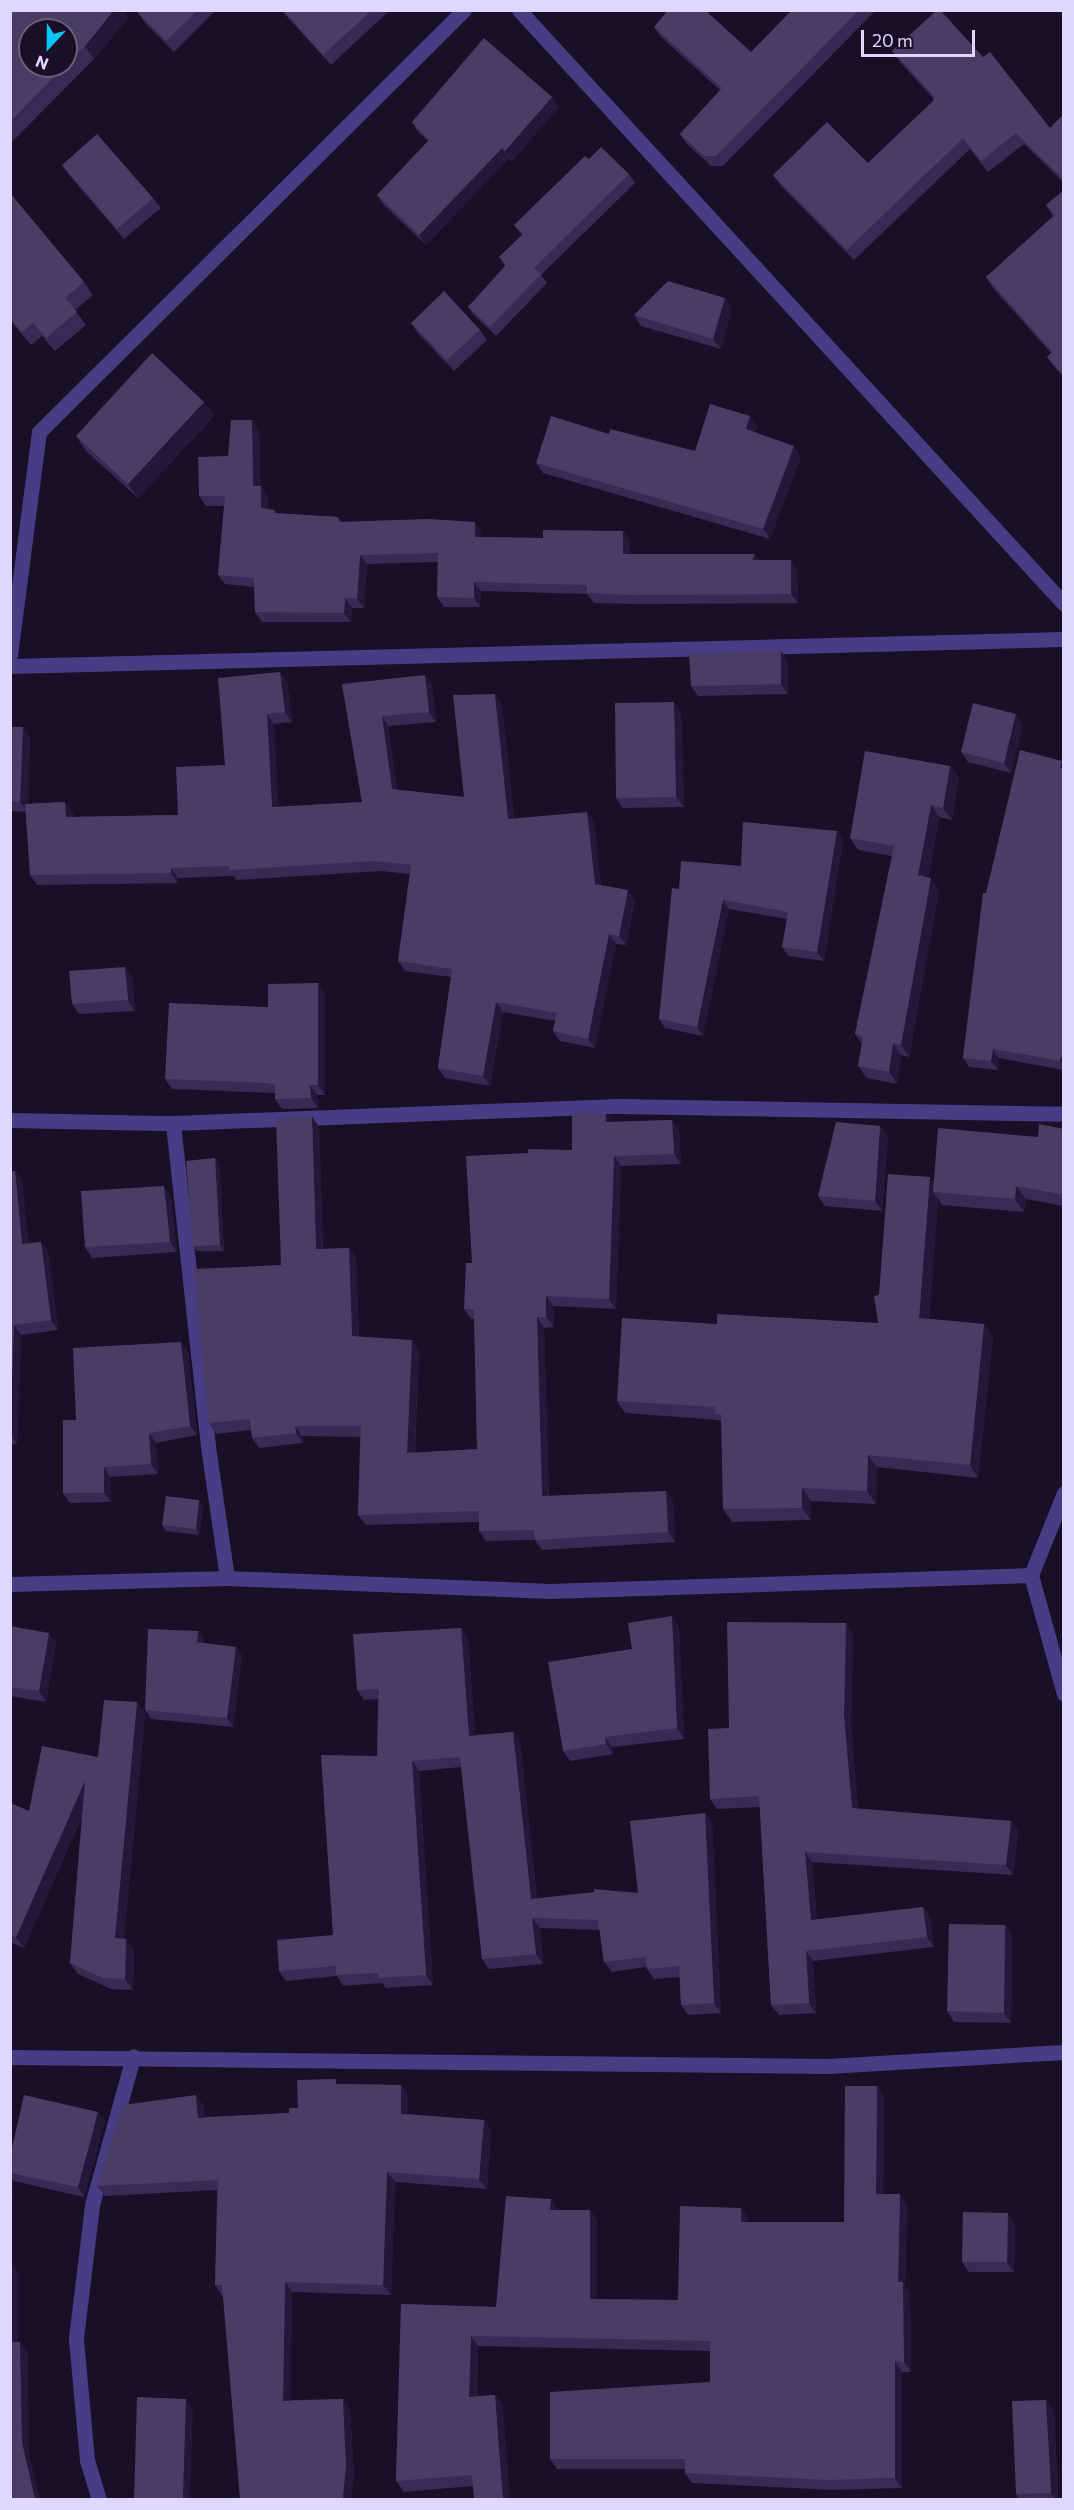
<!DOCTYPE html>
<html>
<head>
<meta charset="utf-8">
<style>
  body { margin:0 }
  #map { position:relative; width:1074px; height:2510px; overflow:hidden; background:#171027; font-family:Commissioner,sans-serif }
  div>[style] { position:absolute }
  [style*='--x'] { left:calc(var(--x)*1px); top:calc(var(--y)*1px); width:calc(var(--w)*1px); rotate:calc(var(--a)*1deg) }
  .street>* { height:15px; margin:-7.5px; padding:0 7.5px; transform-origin:7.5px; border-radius:7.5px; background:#483d84 }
  .wall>* { inset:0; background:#372a54 }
  .shaded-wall>* { inset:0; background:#22183a }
  .building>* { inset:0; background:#493d66 }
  span { translate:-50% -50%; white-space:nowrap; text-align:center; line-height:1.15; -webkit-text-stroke:4.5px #171027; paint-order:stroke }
  .frame { position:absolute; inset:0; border:12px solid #e0d7fe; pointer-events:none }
  .north { position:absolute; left:18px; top:18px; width:60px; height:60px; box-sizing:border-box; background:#171027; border:2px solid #67607d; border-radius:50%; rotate:202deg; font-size:16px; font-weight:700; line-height:24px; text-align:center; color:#e0d7fe }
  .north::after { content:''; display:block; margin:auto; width:21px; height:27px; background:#0ac5f8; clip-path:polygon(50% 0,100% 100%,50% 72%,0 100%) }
  .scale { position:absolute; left:861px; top:30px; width:114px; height:27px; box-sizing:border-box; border:3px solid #e0d7fe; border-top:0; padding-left:8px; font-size:18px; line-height:21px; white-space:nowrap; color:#e0d7fe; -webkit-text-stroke:4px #171027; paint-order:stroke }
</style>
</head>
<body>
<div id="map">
  <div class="street">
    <i style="--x:519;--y:10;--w:806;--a:47.46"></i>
    <i style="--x:10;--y:655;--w:225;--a:-82.6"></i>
    <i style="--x:39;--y:432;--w:599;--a:-44.8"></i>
    <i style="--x:10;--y:666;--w:1054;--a:-1.47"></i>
    <i style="--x:10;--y:1120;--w:163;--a:1.1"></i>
    <i style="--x:1064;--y:1493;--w:88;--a:111.9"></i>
    <i style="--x:1031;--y:1575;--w:123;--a:74.5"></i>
    <i style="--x:227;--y:1578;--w:133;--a:-98.2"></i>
    <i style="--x:208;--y:1446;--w:325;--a:-96.2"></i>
    <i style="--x:173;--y:1123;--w:446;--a:-2.2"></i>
    <i style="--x:619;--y:1106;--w:445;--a:1"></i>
    <i style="--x:10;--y:1584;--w:217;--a:-1.6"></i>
    <i style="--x:227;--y:1578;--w:323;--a:2.3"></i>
    <i style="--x:550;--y:1591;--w:481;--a:-1.9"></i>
    <i style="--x:10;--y:2057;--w:818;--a:0.63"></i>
    <i style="--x:828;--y:2066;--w:236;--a:-3.4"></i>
    <i style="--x:99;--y:2500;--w:42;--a:-106.7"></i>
    <i style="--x:87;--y:2460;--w:122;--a:-95.2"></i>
    <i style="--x:76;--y:2338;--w:134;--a:-83.1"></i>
    <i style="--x:92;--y:2205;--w:154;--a:-74.5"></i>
  </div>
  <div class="wall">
    <i style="clip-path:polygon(evenodd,10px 10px,123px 10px,128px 18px,94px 59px,10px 144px,10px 10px,66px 30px,66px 66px,30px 66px,66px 30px)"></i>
    <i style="clip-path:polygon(140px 10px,216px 10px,174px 52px,145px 23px,138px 13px)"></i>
    <i style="clip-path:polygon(281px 10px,390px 10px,331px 65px)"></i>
    <i style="clip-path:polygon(792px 10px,876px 10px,723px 166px,711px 166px,687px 144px,680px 134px,720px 90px,661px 37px,654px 27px,751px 52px)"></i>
    <i style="clip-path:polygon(892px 51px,983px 57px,1050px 128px,1064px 114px,1064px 183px,1024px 144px,988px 172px,970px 149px,854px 260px,781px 186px,773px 175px,868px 163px,933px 101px,933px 98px,900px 62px)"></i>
    <i style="clip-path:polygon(552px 97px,559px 107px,512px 161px,509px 158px,426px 245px,384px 205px,377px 195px,428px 141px,418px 132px,412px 122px)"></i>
    <i style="clip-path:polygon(589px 159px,629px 174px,635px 183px,541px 275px,547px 283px,496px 336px,474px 315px,468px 307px,505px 266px,499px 257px,522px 235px,514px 225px)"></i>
    <i style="clip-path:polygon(62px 165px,153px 198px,161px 208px,124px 239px,69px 175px)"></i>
    <i style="clip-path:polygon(1064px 190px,1064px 377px,1055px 368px,1047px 357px,1051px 353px,993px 288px,986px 277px,1053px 216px,1046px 205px)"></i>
    <i style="clip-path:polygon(10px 193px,84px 282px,93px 295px,75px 310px,86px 325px,55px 351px,42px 336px,31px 345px,10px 320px)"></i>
    <i style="clip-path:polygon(732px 308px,721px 349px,641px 326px,634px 315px)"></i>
    <i style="clip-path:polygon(411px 323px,480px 330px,487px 340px,454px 371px,418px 333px)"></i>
    <i style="clip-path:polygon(204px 402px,214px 416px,138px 498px,86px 451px,76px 436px)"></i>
    <i style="clip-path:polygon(757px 426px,755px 432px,801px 456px,770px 539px,543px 473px,536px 463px,609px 434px,695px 451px)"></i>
    <i style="clip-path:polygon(259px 430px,260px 486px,267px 496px,268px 509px,278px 514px,338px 517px,342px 522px,481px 531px,481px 537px,543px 538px,623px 531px,630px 540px,630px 554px,759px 560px,797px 569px,798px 603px,636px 604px,594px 603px,587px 594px,481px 591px,480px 607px,444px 607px,437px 597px,438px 562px,367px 564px,364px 608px,352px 608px,351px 622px,262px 622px,255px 612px,254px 587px,225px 584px,218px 575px,224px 506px,206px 506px,199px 496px,228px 456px)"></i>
    <i style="clip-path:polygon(781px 651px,788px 662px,788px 694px,698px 696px,691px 686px)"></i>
    <i style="clip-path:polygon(280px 672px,287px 682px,292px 722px,274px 724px,278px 807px,362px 802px,342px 684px,432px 684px,436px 722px,388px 726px,397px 790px,464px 797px,502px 704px,514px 819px,594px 822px,601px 885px,635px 900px,626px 945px,616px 944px,595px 1048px,560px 1041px,553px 1031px,555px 1021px,503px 1012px,490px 1086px,445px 1078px,438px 1068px,451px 977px,405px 971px,398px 961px,410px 874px,381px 871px,236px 880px,234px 876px,178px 878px,178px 883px,37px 885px,30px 875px,26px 812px,10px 811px,10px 727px,23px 727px,30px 737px,28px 804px,65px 802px,72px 812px,73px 817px,178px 815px,225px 765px)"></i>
    <i style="clip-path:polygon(681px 712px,684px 807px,623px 808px,616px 798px)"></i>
    <i style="clip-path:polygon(1023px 724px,1011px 773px,968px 762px,961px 752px)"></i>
    <i style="clip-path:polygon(1064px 764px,1064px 1070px,999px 1058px,998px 1070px,969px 1067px,963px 1058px,986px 893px)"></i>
    <i style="clip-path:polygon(950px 766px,959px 778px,952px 820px,939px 817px,928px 878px,939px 890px,909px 1057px,901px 1055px,897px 1084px,867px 1078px,858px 1066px,862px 1044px,855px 1034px,892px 856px,858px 850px,850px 838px)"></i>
    <i style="clip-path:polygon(837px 831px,843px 840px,824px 961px,788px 956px,782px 947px,787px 919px,729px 909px,703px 1036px,665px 1028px,659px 1019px,679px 889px)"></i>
    <i style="clip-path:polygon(132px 977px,135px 1011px,79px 1014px,72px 1004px)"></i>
    <i style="clip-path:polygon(325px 994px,325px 1095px,317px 1095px,318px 1108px,282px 1109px,275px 1099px,275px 1093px,172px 1089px,165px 1079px,268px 1007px)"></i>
    <i style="clip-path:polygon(312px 1117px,319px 1127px,323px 1249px,349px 1248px,356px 1258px,359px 1337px,419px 1350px,415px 1453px,477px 1449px,474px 1319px,471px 1319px,464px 1309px,472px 1263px,528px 1153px,572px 1150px,612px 1122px,672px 1120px,679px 1130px,681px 1164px,621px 1166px,616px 1309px,553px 1306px,554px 1327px,544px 1328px,549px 1496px,666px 1491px,673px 1501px,675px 1542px,542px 1550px,535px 1540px,486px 1541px,479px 1531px,479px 1522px,366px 1525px,358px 1515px,360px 1437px,302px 1436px,303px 1443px,259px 1448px,252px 1438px,251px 1430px,216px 1434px,209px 1423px,281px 1265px)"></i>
    <i style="clip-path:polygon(880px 1126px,888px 1136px,882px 1211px,825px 1206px,818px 1196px)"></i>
    <i style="clip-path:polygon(1064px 1129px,1064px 1206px,1026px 1199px,1024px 1212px,942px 1205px,938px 1199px,929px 1319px,984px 1324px,993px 1337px,978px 1478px,877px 1467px,876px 1504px,811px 1501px,811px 1520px,732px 1522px,723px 1509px,722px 1423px,719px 1420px,625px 1413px,617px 1401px,717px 1324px,878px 1323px,879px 1295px,933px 1182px,1038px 1137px)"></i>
    <i style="clip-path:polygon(215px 1158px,219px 1163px,224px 1251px,197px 1251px,193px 1246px)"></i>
    <i style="clip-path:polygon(15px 1171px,22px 1181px,28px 1243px,41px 1242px,48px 1251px,58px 1330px,21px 1335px,17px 1444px,10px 1444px,10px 1172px)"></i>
    <i style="clip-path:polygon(171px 1196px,177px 1252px,92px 1258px,85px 1247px)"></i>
    <i style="clip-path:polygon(188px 1351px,197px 1435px,156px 1443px,158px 1474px,110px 1477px,111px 1502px,70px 1503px,63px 1493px,76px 1420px)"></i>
    <i style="clip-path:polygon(199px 1500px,203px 1506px,199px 1535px,166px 1531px,162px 1525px)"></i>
    <i style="clip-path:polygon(10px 1626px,56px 1643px,46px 1702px,10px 1696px)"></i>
    <i style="clip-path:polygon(679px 1627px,684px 1739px,612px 1747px,613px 1754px,570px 1761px,563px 1751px,632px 1649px)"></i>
    <i style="clip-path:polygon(461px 1628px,468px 1638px,475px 1735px,513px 1732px,520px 1742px,537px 1899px,638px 1893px,705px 1813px,712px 1823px,721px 2013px,688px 2015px,681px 2005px,680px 1977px,654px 1979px,646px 1967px,612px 1972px,604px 1962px,600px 1930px,540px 1928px,543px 1964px,489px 1969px,482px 1959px,461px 1767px,419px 1771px,433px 1985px,386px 1988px,382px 1983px,343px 1986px,337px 1976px,286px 1981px,279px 1971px,333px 1935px,377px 1756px,378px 1699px,364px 1700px,357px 1690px)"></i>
    <i style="clip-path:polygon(198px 1631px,204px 1640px,204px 1643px,242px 1655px,233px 1727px,151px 1719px,145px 1710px)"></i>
    <i style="clip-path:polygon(853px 1633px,851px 1725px,858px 1809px,1011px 1821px,1018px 1831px,1013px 1875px,812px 1862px,817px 1920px,923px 1907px,930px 1917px,934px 1947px,813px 1961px,816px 2013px,779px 2015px,771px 2005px,760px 1807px,717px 1809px,710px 1799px,729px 1728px)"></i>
    <i style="clip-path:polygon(137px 1702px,145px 1713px,124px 1939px,126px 1939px,134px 1950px,133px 1990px,111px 1989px,78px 1974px,70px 1963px,82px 1816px,24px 1948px,10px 1942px,10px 1803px,29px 1811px,98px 1757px)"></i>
    <i style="clip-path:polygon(1005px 1925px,1012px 1935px,1011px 2023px,954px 2022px,947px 2011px)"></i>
    <i style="clip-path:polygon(340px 2084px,401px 2085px,408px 2095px,408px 2114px,484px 2120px,491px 2130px,487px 2189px,395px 2182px,391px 2295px,292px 2292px,290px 2400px,343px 2399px,350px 2409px,354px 2476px,351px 2499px,223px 2296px,222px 2296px,215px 2285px,217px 2190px,105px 2196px,97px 2186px,204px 2106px,204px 2117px,289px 2113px)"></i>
    <i style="clip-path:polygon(877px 2086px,884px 2096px,883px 2194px,907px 2204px,905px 2286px,910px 2292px,911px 2372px,902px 2372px,902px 2488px,833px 2490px,692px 2483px,685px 2473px,685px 2469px,557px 2469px,550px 2459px,710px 2382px,710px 2351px,478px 2346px,477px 2396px,495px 2395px,503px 2405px,473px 2486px,404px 2492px,396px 2481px,401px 2304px,496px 2307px,558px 2210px,590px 2210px,597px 2220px,597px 2299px,678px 2300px,741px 2208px,748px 2218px,748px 2222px,844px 2222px)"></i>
    <i style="clip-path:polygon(105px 2121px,84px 2197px,14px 2181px,13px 2180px,13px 2195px,10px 2195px,10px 2151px,11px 2153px)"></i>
    <i style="clip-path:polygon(1015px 2223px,1014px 2272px,969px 2272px,962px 2262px)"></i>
    <i style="clip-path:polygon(1054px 2410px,1058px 2499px,1019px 2499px,1016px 2494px)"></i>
  </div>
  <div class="shaded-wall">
    <i style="clip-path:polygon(114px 10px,123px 10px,128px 18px,94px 59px,85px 46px)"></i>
    <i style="clip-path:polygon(552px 97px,559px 107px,512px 161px,505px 151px)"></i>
    <i style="clip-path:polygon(502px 148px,509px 158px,426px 245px,419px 235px)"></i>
    <i style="clip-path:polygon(725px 298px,732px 308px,721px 349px,713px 339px)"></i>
    <i style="clip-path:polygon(204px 402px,214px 416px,138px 498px,128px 484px)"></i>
    <i style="clip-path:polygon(750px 416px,757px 426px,753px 439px,746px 429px)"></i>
    <i style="clip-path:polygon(252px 420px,259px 430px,260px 495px,253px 486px)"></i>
    <i style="clip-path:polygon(794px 446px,801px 456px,770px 539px,763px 529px)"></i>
    <i style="clip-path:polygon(261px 486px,267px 496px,268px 518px,261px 508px)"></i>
    <i style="clip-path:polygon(475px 522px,481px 531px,481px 546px,475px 537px)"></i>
    <i style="clip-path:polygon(623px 531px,630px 540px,630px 564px,623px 554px)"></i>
    <i style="clip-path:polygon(755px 554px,761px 563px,752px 560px)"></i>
    <i style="clip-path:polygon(360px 555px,367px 564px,364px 608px,357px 599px)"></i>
    <i style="clip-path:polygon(791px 560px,797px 569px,798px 603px,791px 594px)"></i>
    <i style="clip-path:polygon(474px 582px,481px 591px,480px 607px,474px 598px)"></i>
    <i style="clip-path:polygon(345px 598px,352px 608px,351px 622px,344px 613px)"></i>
    <i style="clip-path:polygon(781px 651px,788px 662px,788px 694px,781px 684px)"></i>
    <i style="clip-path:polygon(280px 672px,287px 682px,292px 722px,285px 712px)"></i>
    <i style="clip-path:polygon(425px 675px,432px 684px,436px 722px,429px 712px)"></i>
    <i style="clip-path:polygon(495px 694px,502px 704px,515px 829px,508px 819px)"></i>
    <i style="clip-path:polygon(674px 702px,681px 712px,684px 807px,676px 797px)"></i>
    <i style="clip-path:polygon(267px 714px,274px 724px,279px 817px,272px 807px)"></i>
    <i style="clip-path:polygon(1016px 714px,1023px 724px,1011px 773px,1004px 763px)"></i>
    <i style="clip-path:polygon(382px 716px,388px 726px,399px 799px,392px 789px)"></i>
    <i style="clip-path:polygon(23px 727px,30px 737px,28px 812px,20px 802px)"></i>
    <i style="clip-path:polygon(1062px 761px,1064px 764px,1064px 774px,1060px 768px)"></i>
    <i style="clip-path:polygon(950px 766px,959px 778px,952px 820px,943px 808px)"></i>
    <i style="clip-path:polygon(65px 802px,72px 812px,73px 827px,66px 817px)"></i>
    <i style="clip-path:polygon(931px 805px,939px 817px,926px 887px,918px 875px)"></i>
    <i style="clip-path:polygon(587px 812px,594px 822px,602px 894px,595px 884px)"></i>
    <i style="clip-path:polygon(837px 831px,843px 840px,824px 961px,817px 952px)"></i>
    <i style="clip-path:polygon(171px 868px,178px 878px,178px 883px,171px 873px)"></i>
    <i style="clip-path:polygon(931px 878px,939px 890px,909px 1057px,901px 1045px)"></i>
    <i style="clip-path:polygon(628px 890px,635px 900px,626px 945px,619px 936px)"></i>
    <i style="clip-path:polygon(723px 900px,729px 909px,703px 1036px,697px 1027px)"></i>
    <i style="clip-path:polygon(609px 934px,616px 944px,595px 1048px,588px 1039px)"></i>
    <i style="clip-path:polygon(125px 967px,132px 977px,135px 1011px,128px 1000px)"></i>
    <i style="clip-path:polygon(318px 983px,325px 994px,325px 1095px,318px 1085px)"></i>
    <i style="clip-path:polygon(496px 1002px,503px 1012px,490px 1086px,483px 1076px)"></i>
    <i style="clip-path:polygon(893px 1043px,901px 1055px,897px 1084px,889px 1072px)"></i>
    <i style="clip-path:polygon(993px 1049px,999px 1058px,998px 1070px,991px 1061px)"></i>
    <i style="clip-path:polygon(1061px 1057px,1064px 1061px,1064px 1066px,1060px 1061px)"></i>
    <i style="clip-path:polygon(310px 1085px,317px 1095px,318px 1108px,311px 1098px)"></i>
    <i style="clip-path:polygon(606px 1114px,613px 1124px,606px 1122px)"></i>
    <i style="clip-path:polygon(312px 1117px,319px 1127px,323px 1259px,316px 1249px)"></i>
    <i style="clip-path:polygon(672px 1120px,679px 1130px,681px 1164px,674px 1154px)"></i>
    <i style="clip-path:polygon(880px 1126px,888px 1136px,882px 1211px,875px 1201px)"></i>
    <i style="clip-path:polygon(614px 1156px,621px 1166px,616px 1309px,609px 1299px)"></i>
    <i style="clip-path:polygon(215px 1158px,219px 1163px,224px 1251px,220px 1245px)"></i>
    <i style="clip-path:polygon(15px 1171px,22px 1181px,29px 1254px,22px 1244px)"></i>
    <i style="clip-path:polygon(930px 1177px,939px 1189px,933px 1192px,938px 1199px,928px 1330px,919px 1318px)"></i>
    <i style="clip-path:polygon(164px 1186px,171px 1196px,177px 1252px,170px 1242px)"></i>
    <i style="clip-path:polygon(1016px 1186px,1026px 1199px,1024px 1212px,1015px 1199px)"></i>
    <i style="clip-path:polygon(41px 1242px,48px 1251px,58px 1330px,51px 1320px)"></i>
    <i style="clip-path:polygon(349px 1248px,356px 1258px,359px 1347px,352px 1336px)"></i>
    <i style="clip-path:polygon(546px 1296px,553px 1306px,554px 1327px,546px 1317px)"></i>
    <i style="clip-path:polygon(537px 1317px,544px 1328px,549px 1506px,542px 1496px)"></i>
    <i style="clip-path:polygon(984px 1324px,993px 1337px,978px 1478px,970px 1465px)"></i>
    <i style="clip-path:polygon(14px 1325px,21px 1335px,17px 1444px,10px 1434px)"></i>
    <i style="clip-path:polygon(412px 1340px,419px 1350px,414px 1464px,407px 1453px)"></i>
    <i style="clip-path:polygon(181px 1342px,188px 1351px,197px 1435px,190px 1426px)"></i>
    <i style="clip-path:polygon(295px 1426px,302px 1436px,303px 1443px,296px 1433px)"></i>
    <i style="clip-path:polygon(149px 1433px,156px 1443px,158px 1474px,151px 1464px)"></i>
    <i style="clip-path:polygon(868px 1455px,877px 1467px,876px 1504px,867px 1491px)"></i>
    <i style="clip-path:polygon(104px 1467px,110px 1477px,111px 1502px,104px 1493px)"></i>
    <i style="clip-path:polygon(802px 1488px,811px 1501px,811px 1520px,802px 1508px)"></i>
    <i style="clip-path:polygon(666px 1491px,673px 1501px,675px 1542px,668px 1532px)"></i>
    <i style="clip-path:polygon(199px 1500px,203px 1506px,199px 1535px,196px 1529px)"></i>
    <i style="clip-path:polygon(672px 1616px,679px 1627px,684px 1739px,677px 1728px)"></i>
    <i style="clip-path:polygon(846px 1623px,853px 1633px,851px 1725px,859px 1818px,852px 1808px,844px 1715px)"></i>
    <i style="clip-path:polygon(461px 1628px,468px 1638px,476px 1746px,469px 1736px)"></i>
    <i style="clip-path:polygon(198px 1631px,204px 1640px,203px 1650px,197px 1642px)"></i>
    <i style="clip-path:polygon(49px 1633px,56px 1643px,46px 1702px,39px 1691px)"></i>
    <i style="clip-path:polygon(236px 1647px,242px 1655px,233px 1727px,227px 1718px)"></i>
    <i style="clip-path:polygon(137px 1702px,145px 1713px,123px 1949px,115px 1938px)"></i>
    <i style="clip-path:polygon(513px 1732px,520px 1742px,538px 1909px,531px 1899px)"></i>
    <i style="clip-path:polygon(605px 1737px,612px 1747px,613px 1754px,606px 1744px)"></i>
    <i style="clip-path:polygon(412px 1761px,419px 1771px,433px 1985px,426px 1975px)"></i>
    <i style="clip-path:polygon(85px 1781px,92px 1792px,24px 1948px,16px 1937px)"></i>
    <i style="clip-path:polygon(705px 1813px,712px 1823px,721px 2013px,714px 2003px)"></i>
    <i style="clip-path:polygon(1011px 1821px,1018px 1831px,1013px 1875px,1006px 1865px)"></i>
    <i style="clip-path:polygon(805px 1852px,812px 1862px,818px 1930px,811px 1920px)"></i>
    <i style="clip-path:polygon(923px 1907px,930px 1917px,934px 1947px,927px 1937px)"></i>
    <i style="clip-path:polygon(532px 1918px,540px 1928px,543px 1964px,536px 1954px)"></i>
    <i style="clip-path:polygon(1005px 1925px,1012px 1935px,1011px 2023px,1004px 2013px)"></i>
    <i style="clip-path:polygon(126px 1939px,134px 1950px,133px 1990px,125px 1979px)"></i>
    <i style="clip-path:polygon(806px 1951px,813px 1961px,816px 2013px,809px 2003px)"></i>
    <i style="clip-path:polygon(401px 2085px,408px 2095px,408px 2124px,401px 2114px)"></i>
    <i style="clip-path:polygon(877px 2086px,884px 2096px,883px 2204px,876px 2194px)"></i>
    <i style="clip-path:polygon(196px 2095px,204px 2106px,205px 2128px,198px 2118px)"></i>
    <i style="clip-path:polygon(98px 2112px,105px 2121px,84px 2197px,78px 2187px)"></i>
    <i style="clip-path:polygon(484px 2120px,491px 2130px,487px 2189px,479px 2179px)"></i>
    <i style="clip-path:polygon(387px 2172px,395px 2182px,391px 2295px,383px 2285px)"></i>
    <i style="clip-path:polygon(10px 2176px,13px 2180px,13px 2195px,10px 2192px)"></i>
    <i style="clip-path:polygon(900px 2194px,907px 2204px,905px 2286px,910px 2292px,911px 2372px,904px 2362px,898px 2282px)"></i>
    <i style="clip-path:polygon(551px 2199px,558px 2209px,550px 2210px)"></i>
    <i style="clip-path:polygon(10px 2204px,12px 2206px,10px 2255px)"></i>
    <i style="clip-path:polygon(741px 2208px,748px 2218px,748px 2232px,741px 2222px)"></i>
    <i style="clip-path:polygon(590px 2210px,597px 2220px,597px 2310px,590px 2299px)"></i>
    <i style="clip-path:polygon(1008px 2213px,1015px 2223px,1014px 2272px,1007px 2262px)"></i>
    <i style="clip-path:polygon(12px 2264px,19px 2274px,18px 2352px,11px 2342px)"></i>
    <i style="clip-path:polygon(285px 2282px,292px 2292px,290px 2411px,283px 2401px)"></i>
    <i style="clip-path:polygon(471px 2336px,478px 2346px,476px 2407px,469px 2397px)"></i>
    <i style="clip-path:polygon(20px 2342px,28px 2352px,29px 2453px,40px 2499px,35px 2499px,22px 2442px)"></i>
    <i style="clip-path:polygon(895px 2361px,902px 2372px,902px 2488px,895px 2478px)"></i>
    <i style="clip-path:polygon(495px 2395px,503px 2405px,510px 2499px,503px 2499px)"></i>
    <i style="clip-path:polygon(186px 2399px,193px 2410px,190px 2499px,183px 2499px)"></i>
    <i style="clip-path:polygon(343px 2399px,350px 2409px,354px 2476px,351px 2499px,343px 2499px)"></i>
    <i style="clip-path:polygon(1046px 2400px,1054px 2410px,1058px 2499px,1055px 2499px,1051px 2493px)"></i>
  </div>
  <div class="building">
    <i style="clip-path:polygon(10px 10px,114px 10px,85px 46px,66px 65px,66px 30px,30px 30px,30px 66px,65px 66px,10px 122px)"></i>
    <i style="clip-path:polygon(140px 10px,198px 10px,166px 41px,138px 13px)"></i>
    <i style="clip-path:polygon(283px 10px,372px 10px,323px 55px)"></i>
    <i style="clip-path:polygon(668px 10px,705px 10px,751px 52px,792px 10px,859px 10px,716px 156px,704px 156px,680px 134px,722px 88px,654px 27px)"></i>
    <i style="clip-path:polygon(937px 10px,940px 10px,983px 57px,990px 52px,1050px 128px,1064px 114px,1064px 180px,1016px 133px,981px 161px,963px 138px,847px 250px,773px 175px,827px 122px,868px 163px,933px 101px,934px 96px,892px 51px)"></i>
    <i style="clip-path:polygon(484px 38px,552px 97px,505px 151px,502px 148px,419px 235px,377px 195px,429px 140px,412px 122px)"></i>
    <i style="clip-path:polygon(97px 134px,153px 198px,117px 229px,62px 165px)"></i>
    <i style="clip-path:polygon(601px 147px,629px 174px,534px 268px,541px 274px,490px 327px,468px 307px,506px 265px,499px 257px,523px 234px,514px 225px,585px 156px,589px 159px)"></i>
    <i style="clip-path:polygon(1064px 190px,1064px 375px,1047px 357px,1052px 352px,986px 277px,1055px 215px,1046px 205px)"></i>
    <i style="clip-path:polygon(10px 193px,84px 282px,65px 298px,77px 312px,46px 338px,33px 323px,22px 332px,10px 318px)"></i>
    <i style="clip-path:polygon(668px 281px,725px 298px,713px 339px,634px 315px)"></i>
    <i style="clip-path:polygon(444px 291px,480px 330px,447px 360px,411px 323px)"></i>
    <i style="clip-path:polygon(152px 353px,204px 402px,128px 484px,76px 436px)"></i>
    <i style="clip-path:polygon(710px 404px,750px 416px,746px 429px,794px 446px,763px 529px,536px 463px,551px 416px,609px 434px,610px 429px,695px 451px)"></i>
    <i style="clip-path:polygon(231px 420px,252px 420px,253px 486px,261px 486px,261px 508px,275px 510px,275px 513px,338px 517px,338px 522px,429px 519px,475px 522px,475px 537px,543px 538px,543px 530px,623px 531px,623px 554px,755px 554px,752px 560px,791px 560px,791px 594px,630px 595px,587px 593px,587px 585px,474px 582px,474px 598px,437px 597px,438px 553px,360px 555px,357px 599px,345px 598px,344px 613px,255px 612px,254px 578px,218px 575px,225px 496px,199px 496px,198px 457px,228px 456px)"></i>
    <i style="clip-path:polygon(781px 651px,781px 684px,691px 686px,689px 654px)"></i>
    <i style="clip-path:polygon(280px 672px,285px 712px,267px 714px,272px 807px,362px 802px,342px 684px,425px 675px,429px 712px,382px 716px,392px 789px,464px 797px,453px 695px,495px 694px,508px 819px,587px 812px,595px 884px,628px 890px,619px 936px,609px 934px,588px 1039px,553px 1031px,557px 1013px,496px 1002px,483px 1076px,438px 1068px,452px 969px,398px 961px,411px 865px,374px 861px,230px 870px,229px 866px,171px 868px,171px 873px,30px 875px,25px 804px,65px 802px,66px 817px,178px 815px,176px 767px,225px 765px,218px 678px)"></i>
    <i style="clip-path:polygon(674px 702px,676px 797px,616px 798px,615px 703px)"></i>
    <i style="clip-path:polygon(973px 703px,1016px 714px,1004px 763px,961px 752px)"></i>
    <i style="clip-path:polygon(10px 727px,23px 727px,20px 802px,10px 801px)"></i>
    <i style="clip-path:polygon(1020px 750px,1062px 761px,1060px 768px,1064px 769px,1064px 1057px,1061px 1057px,1060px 1061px,993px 1049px,991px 1061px,963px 1058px,983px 893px,986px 893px)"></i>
    <i style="clip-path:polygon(865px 751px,950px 766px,943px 808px,931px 805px,918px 875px,931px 878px,901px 1045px,893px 1043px,889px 1072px,858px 1066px,863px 1036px,855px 1034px,894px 846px,850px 838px)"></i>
    <i style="clip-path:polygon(743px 822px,837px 831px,817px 952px,782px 947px,788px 912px,723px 900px,697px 1027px,659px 1019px,672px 888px,679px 889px,681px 861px,741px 866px)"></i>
    <i style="clip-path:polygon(125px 967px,128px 1000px,72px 1004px,69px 971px)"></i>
    <i style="clip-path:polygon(318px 983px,318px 1085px,310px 1085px,311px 1098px,275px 1099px,275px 1085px,268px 1083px,165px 1079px,169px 1003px,268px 1007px,268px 984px)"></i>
    <i style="clip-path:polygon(572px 1113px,606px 1114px,606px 1122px,672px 1120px,674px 1154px,614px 1156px,609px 1299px,546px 1296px,546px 1317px,537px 1317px,542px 1496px,666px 1491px,668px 1532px,535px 1540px,534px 1530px,479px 1531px,479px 1511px,358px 1515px,361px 1426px,295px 1426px,296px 1433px,252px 1438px,250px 1419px,209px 1423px,194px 1269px,281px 1265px,276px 1118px,312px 1117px,316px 1249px,349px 1248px,352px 1336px,412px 1340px,407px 1453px,477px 1449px,474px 1309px,464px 1309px,466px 1263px,472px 1263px,466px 1156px,528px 1153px,528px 1149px,572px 1150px)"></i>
    <i style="clip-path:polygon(836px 1122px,880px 1126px,875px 1201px,818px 1196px)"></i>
    <i style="clip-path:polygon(1039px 1124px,1064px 1129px,1064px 1195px,1016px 1186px,1015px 1199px,933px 1192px,938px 1128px,1038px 1137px)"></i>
    <i style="clip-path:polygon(215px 1158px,220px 1245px,193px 1246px,186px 1161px)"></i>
    <i style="clip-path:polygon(15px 1171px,22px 1244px,41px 1242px,51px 1320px,14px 1325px,10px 1433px,10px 1172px)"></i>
    <i style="clip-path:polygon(888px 1174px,930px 1177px,919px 1318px,984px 1324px,970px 1465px,868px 1455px,867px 1491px,802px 1488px,802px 1508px,723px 1509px,721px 1414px,715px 1414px,715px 1407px,617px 1401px,622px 1318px,717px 1324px,717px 1314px,878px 1323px,874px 1296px,879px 1295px)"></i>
    <i style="clip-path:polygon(164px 1186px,170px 1242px,85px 1247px,81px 1191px)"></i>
    <i style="clip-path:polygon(181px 1342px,190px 1426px,149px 1433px,151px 1464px,104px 1467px,104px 1493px,63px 1493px,63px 1420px,76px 1420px,73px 1348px)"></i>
    <i style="clip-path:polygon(166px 1496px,199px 1500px,196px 1529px,162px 1525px)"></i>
    <i style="clip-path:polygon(672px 1616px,677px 1728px,605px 1737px,606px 1744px,563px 1751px,548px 1662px,632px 1649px,628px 1623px)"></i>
    <i style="clip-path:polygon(727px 1622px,846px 1623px,844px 1715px,852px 1808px,1011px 1821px,1006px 1865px,805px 1852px,811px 1920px,923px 1907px,927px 1937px,806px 1951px,809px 2003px,771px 2005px,759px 1796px,710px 1799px,708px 1729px,729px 1728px)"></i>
    <i style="clip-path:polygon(10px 1626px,49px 1633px,39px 1691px,10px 1687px)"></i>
    <i style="clip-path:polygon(461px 1628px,469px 1736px,513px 1732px,531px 1899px,594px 1892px,594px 1889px,638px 1893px,630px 1821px,705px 1813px,714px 2003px,681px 2005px,679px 1966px,647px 1969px,645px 1957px,604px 1962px,598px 1920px,532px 1918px,536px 1954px,482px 1959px,460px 1757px,412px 1761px,426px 1975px,379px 1978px,378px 1973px,336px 1975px,336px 1966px,279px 1971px,277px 1940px,333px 1935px,321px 1755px,377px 1756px,379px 1689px,357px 1690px,353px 1634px)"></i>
    <i style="clip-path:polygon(148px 1629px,198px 1631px,197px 1642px,236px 1647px,227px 1718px,145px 1710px)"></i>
    <i style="clip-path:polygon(104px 1700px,137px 1702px,115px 1938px,126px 1939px,125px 1979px,103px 1978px,70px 1963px,85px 1781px,16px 1937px,10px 1935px,10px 1803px,29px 1811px,42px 1746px,98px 1757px)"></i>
    <i style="clip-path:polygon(949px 1924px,1005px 1925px,1004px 2013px,947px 2011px)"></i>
    <i style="clip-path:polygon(336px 2079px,336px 2084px,401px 2085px,401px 2114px,484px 2120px,479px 2179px,387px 2172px,383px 2285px,285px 2282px,283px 2401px,343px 2399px,346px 2466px,343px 2499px,240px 2499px,222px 2285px,215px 2285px,218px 2180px,97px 2186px,123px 2105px,196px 2095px,198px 2118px,289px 2113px,289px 2108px,298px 2108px,297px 2080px)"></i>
    <i style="clip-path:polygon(845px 2086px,877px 2086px,876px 2194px,900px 2194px,898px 2282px,903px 2282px,904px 2362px,895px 2361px,895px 2478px,826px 2480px,685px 2473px,685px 2459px,550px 2459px,550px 2392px,710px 2382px,710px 2341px,471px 2336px,469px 2397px,495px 2395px,503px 2499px,474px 2499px,472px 2475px,396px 2481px,401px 2304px,496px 2307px,506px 2196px,551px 2199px,550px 2210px,590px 2210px,590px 2299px,678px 2300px,680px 2206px,741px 2208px,741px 2222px,844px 2222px)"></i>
    <i style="clip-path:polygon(24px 2095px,98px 2112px,78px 2187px,10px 2173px,10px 2157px)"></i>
    <i style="clip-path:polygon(963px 2212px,1008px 2213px,1007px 2262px,962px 2262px)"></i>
    <i style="clip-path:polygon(10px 2264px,12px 2264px,11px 2342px,20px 2342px,22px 2442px,35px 2499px,10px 2499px)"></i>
    <i style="clip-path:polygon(137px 2397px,186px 2399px,183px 2499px,134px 2499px)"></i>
    <i style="clip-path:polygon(1046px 2400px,1051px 2493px,1016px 2494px,1012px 2401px)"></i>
  </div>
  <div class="frame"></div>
  <div class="north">N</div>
  <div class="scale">20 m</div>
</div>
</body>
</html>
